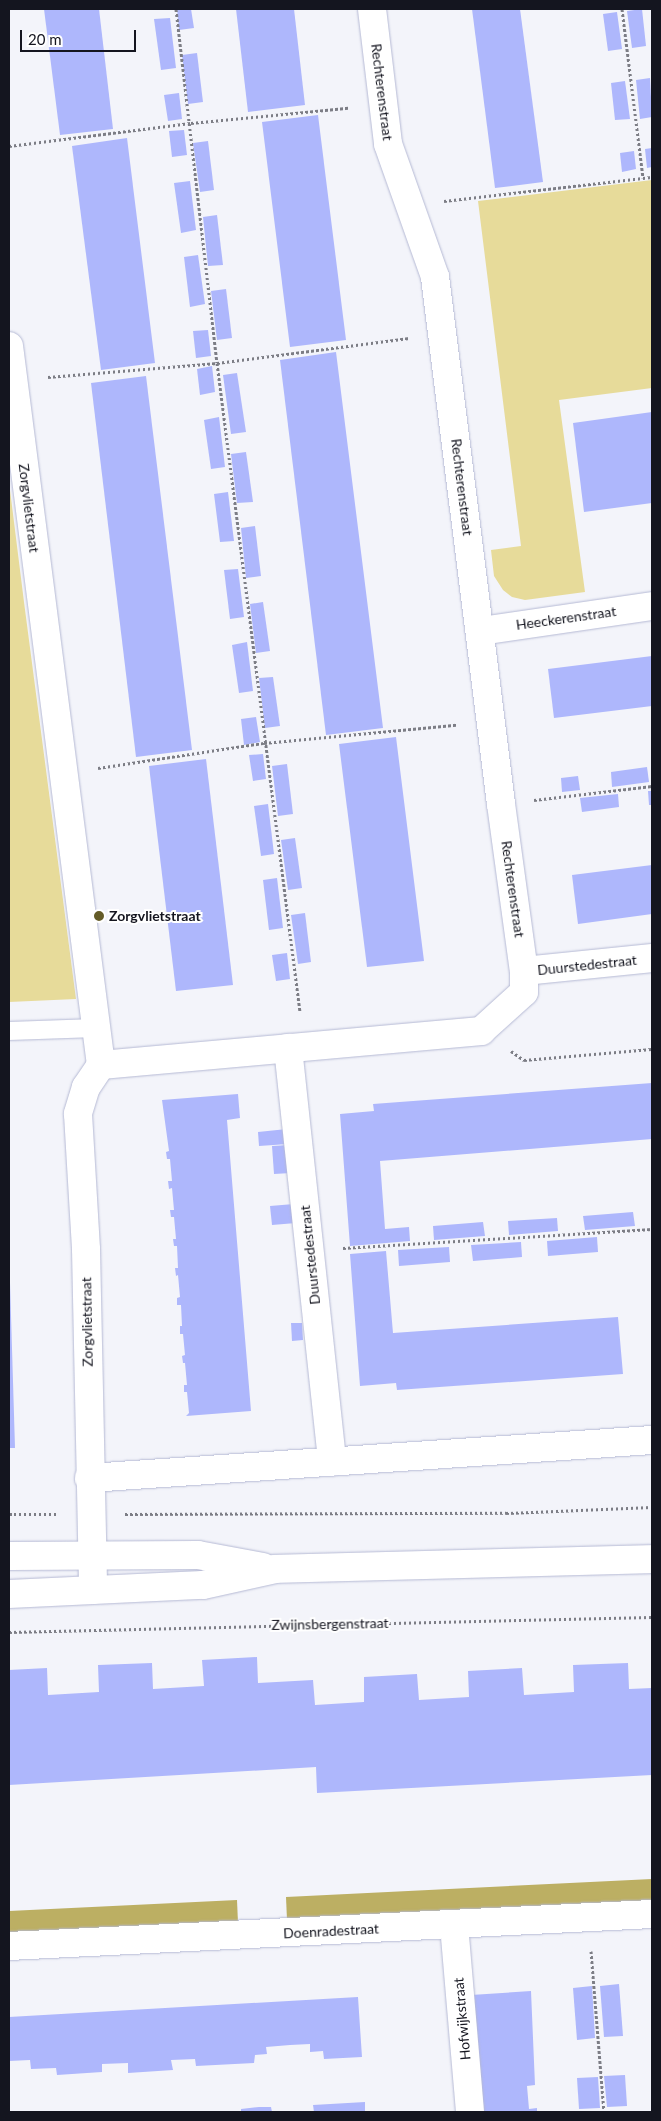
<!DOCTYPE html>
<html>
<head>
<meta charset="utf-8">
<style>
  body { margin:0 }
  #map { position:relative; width:661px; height:2121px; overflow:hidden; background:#f3f4fa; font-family:Lato,sans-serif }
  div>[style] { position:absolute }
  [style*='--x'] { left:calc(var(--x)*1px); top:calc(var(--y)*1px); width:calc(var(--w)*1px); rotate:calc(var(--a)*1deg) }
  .green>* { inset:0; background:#e7db9a }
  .forest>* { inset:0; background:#bcaf63 }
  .building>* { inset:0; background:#aeb7fc }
  .path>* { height:3px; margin-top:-1.5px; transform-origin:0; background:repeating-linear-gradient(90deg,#7c7d85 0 2.5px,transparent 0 5px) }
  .roads { filter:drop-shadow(0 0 1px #b5b9d4) drop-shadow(0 0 1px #b5b9d4) }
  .service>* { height:18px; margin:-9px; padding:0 9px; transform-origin:9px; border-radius:9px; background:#fff }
  .minor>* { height:28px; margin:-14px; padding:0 14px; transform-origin:14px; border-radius:14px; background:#fff }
  .tertiary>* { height:28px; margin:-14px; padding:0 14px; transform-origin:14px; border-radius:14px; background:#fff }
  .dots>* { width:14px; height:14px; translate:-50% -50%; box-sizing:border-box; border:2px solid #fff; border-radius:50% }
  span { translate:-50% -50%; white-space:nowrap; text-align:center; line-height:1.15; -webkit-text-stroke:4px #fff; paint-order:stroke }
  .street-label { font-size:14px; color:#14151f }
  .poi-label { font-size:14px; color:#14151f; font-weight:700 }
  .left { translate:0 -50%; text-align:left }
  .frame { position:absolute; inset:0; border:10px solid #14151f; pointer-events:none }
  .scale { position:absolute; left:20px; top:30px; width:116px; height:22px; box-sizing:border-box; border:2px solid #14151f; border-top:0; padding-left:6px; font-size:15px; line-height:18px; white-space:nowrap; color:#14151f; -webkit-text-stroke:4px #fff; paint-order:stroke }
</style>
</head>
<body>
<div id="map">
  <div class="green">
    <i style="clip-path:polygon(652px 180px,652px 388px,559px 400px,585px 592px,525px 600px,512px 597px,503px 590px,494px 576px,491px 550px,521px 546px,478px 201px)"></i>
    <i style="clip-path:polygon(9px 482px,24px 602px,76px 999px,9px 1002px)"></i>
  </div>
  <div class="forest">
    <i style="clip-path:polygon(652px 1879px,652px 1902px,287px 1920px,286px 1897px)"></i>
    <i style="clip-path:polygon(237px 1900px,238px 1923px,9px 1934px,9px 1911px)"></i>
  </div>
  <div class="building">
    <i style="clip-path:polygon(44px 9px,99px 9px,113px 129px,60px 135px)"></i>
    <i style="clip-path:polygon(177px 9px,191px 9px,194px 28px,179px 30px)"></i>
    <i style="clip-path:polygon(236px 9px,294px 9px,305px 105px,248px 112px)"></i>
    <i style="clip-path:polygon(472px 9px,520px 9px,543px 182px,495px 188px)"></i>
    <i style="clip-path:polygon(642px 9px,646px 46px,632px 48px,627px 11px)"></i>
    <i style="clip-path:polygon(617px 12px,622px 49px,608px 51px,603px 14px)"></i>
    <i style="clip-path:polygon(170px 18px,176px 68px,161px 70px,154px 19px)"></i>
    <i style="clip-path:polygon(197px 53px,203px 102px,188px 104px,182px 55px)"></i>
    <i style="clip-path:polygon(650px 78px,652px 117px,640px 119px,636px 80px)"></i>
    <i style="clip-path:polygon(625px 81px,630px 119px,615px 120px,611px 83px)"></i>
    <i style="clip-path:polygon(179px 93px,182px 119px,168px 121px,164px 95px)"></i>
    <i style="clip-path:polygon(318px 115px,346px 340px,290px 347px,262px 122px)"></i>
    <i style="clip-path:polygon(184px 130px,187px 155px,172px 157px,169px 131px)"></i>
    <i style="clip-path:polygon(127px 138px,155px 363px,101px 370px,72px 146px)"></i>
    <i style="clip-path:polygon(208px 141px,214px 190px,200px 192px,193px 143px)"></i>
    <i style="clip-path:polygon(652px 148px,652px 167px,647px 168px,645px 149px)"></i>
    <i style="clip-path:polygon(634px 151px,636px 169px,622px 172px,620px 153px)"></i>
    <i style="clip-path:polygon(190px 181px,196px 230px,181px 233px,174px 183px)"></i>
    <i style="clip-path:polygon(217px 215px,223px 265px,208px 266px,203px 217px)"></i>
    <i style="clip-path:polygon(198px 255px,205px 304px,190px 307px,184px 257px)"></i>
    <i style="clip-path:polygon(226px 289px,232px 338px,217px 340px,211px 291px)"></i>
    <i style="clip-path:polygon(208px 330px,211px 356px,196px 358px,193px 331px)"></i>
    <i style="clip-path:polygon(336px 352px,383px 728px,326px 735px,280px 360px)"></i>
    <i style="clip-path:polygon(212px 366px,215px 392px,200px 395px,197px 369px)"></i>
    <i style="clip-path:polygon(237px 373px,246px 432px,231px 434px,223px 375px)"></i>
    <i style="clip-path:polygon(146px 376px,192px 750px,136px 757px,91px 383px)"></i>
    <i style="clip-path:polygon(652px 412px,652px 503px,584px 512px,573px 423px)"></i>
    <i style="clip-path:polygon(219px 417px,225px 467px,211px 469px,204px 420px)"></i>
    <i style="clip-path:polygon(246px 452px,253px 502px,237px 503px,231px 454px)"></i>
    <i style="clip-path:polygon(228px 492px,234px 541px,220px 542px,214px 494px)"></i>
    <i style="clip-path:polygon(255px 526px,261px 576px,246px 578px,241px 528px)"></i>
    <i style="clip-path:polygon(238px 569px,244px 617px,230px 619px,224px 570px)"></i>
    <i style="clip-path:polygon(263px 602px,270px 651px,256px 653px,250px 604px)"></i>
    <i style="clip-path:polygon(247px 642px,253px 691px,239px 693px,232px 645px)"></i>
    <i style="clip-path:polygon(652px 656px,652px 706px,554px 718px,548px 669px)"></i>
    <i style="clip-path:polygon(273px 677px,280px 726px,265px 728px,259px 678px)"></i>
    <i style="clip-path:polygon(256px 717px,260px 742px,244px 745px,241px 719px)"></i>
    <i style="clip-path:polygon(396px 737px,424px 961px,367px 967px,339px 744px)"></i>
    <i style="clip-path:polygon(263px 754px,266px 779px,253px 781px,249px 755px)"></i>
    <i style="clip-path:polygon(206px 759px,233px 985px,176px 991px,149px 766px)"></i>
    <i style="clip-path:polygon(287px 764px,293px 814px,278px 816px,272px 766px)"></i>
    <i style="clip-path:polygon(647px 767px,649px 782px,612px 787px,611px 772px)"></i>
    <i style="clip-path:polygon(578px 776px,580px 790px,562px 792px,561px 778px)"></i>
    <i style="clip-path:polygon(648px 791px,652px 791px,652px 805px,649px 805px)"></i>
    <i style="clip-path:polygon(618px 794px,619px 807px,582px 812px,580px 798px)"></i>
    <i style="clip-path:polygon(268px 804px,274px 854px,261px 856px,254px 806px)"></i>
    <i style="clip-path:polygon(295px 838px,302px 888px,288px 890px,281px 840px)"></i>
    <i style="clip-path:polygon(652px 865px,652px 914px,578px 924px,572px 875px)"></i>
    <i style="clip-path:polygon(277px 878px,283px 928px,269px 930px,263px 880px)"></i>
    <i style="clip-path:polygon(305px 913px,311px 962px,298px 964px,291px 915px)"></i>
    <i style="clip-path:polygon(287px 953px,290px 979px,276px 981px,272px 955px)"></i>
    <i style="clip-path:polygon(652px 1083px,652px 1139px,380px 1161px,385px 1229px,409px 1227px,410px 1241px,350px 1246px,340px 1114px,374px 1111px,373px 1104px)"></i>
    <i style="clip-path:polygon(238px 1094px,240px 1118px,227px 1120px,251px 1411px,186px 1416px,189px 1413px,187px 1392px,184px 1392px,184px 1385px,187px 1385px,185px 1363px,183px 1363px,182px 1356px,185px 1355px,183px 1334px,180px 1334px,180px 1326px,182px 1326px,181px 1305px,177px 1305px,177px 1298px,180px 1297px,178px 1275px,176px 1276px,175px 1268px,178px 1268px,177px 1246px,174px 1246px,173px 1239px,176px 1239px,174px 1217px,171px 1217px,170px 1210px,174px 1210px,172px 1188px,169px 1189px,168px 1181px,172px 1181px,170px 1159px,167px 1159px,166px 1152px,169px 1151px,162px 1100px)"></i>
    <i style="clip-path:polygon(287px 1129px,288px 1144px,259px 1146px,258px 1132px)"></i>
    <i style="clip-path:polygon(289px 1145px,291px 1173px,274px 1174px,272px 1146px)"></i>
    <i style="clip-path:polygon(294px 1204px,296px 1223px,272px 1225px,270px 1206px)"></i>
    <i style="clip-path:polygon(633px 1212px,635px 1226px,585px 1230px,583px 1216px)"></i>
    <i style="clip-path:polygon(557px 1218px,558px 1231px,509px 1235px,508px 1221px)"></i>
    <i style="clip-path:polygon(483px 1222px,485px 1236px,434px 1240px,433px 1226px)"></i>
    <i style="clip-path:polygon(597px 1237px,598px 1252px,548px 1256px,547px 1241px)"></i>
    <i style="clip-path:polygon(521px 1242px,522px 1257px,473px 1261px,471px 1245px)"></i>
    <i style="clip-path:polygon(449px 1247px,450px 1262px,399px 1266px,398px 1250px)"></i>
    <i style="clip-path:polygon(386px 1251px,393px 1333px,618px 1317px,623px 1374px,397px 1390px,396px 1383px,360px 1386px,350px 1254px)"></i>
    <i style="clip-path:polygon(9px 1282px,10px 1282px,15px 1448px,9px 1448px)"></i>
    <i style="clip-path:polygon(291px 1323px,302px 1323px,303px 1340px,292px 1341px)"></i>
    <i style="clip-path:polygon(257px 1657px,258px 1683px,313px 1680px,315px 1705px,364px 1702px,364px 1677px,417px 1674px,419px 1700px,469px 1697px,468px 1671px,522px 1668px,524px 1695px,574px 1692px,573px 1665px,628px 1663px,629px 1689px,652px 1688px,652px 1775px,317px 1793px,316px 1767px,9px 1785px,9px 1670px,47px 1668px,48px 1695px,99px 1692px,98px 1665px,152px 1663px,153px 1689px,204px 1686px,202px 1660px)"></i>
    <i style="clip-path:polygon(619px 1984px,623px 2036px,604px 2037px,600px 1986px)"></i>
    <i style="clip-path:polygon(592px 1986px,595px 2038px,577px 2040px,573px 1988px)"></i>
    <i style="clip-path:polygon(531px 1991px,535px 2085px,527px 2086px,529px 2109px,537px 2108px,537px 2112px,480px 2112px,471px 1995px)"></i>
    <i style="clip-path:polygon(358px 1997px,362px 2057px,324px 2059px,323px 2051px,310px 2052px,310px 2044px,290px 2045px,266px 2047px,267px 2054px,255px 2055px,254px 2063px,196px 2066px,195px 2059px,171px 2060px,173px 2070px,128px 2073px,128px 2063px,102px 2064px,102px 2072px,57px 2075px,56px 2068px,31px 2069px,30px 2060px,9px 2061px,9px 2017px)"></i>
    <i style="clip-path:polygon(625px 2075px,627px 2106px,607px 2107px,604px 2076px)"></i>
    <i style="clip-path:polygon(598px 2077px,600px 2108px,579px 2109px,577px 2078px)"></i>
    <i style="clip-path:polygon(365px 2102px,365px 2112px,314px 2112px,313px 2105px)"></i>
    <i style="clip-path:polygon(259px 2107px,271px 2107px,272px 2112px,241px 2112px,241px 2109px)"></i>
  </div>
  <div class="path">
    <i style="--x:176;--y:9;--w:356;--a:83.4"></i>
    <i style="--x:217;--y:363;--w:654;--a:82.71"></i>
    <i style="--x:622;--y:9;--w:170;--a:82.9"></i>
    <i style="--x:9;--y:146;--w:183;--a:-7.2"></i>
    <i style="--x:191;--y:123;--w:158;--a:-5.5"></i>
    <i style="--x:444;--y:201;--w:209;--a:-6.6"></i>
    <i style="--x:48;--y:377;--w:170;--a:-4.7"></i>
    <i style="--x:217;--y:363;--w:194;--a:-7.4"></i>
    <i style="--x:98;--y:768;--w:168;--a:-8.6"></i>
    <i style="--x:264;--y:743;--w:193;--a:-5.4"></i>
    <i style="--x:534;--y:800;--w:119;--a:-6.8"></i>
    <i style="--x:511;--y:1051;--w:16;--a:35"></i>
    <i style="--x:524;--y:1060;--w:128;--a:-4.9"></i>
    <i style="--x:343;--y:1248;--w:310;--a:-3.5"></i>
    <i style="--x:9;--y:1514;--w:48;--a:0"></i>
    <i style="--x:125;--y:1514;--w:381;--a:-0.2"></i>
    <i style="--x:506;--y:1513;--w:146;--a:-2.4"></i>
    <i style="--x:9;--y:1632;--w:643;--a:-1.34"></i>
    <i style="--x:591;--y:1951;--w:162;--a:85.4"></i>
  </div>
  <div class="roads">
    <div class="service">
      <i style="--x:9;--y:1031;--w:87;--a:-2"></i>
    </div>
    <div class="minor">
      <i style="--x:372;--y:9;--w:136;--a:83.2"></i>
      <i style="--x:388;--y:144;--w:141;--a:70.5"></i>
      <i style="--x:435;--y:277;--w:531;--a:82.86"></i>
      <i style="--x:501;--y:804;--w:169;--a:82.2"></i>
      <i style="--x:9;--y:346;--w:725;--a:82.71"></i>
      <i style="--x:101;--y:1065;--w:27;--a:124"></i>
      <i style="--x:86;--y:1087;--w:28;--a:107"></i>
      <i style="--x:78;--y:1114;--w:135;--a:86.6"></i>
      <i style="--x:86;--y:1249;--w:341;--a:88.8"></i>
      <i style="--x:481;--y:631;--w:173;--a:-8.3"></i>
      <i style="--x:288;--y:1048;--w:416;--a:83.9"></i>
      <i style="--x:101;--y:1065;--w:382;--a:-5.1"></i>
      <i style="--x:481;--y:1031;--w:58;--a:-42.2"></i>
      <i style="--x:524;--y:992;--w:21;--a:-90"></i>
      <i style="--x:524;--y:971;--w:129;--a:-5.8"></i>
      <i style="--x:89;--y:1478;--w:564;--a:-3.86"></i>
      <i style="--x:454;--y:1925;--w:188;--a:85.1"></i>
      <i style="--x:9;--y:1946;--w:644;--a:-2.85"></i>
    </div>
    <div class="tertiary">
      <i style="--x:9;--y:1556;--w:189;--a:-0.3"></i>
      <i style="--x:198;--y:1555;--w:66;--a:10.5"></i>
      <i style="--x:9;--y:1594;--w:194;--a:-2.7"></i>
      <i style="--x:203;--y:1585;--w:74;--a:-12.5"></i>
      <i style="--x:275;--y:1569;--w:377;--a:-1.5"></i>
    </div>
  </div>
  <div class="dots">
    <i style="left:99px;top:916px;background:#645b27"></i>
  </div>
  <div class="street-label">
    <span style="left:382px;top:92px;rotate:83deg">Rechterenstraat</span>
    <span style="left:462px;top:487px;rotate:83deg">Rechterenstraat</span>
    <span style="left:29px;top:508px;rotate:83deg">Zorgvlietstraat</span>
    <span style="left:566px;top:618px;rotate:-8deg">Heeckerenstraat</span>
    <span style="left:513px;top:889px;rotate:82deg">Rechterenstraat</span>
    <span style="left:587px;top:965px;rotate:-6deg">Duurstedestraat</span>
    <span style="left:310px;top:1255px;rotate:-96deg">Duurstedestraat</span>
    <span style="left:87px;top:1322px;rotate:-91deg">Zorgvlietstraat</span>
    <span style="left:330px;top:1624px;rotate:-1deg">Zwijnsbergenstraat</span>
    <span style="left:331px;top:1931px;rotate:-3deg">Doenradestraat</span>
    <span style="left:462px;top:2019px;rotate:-95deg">Hofwijkstraat</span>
  </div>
  <div class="poi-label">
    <span class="left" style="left:109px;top:916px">Zorgvlietstraat</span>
  </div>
  <div class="frame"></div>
  <div class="scale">20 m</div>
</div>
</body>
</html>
